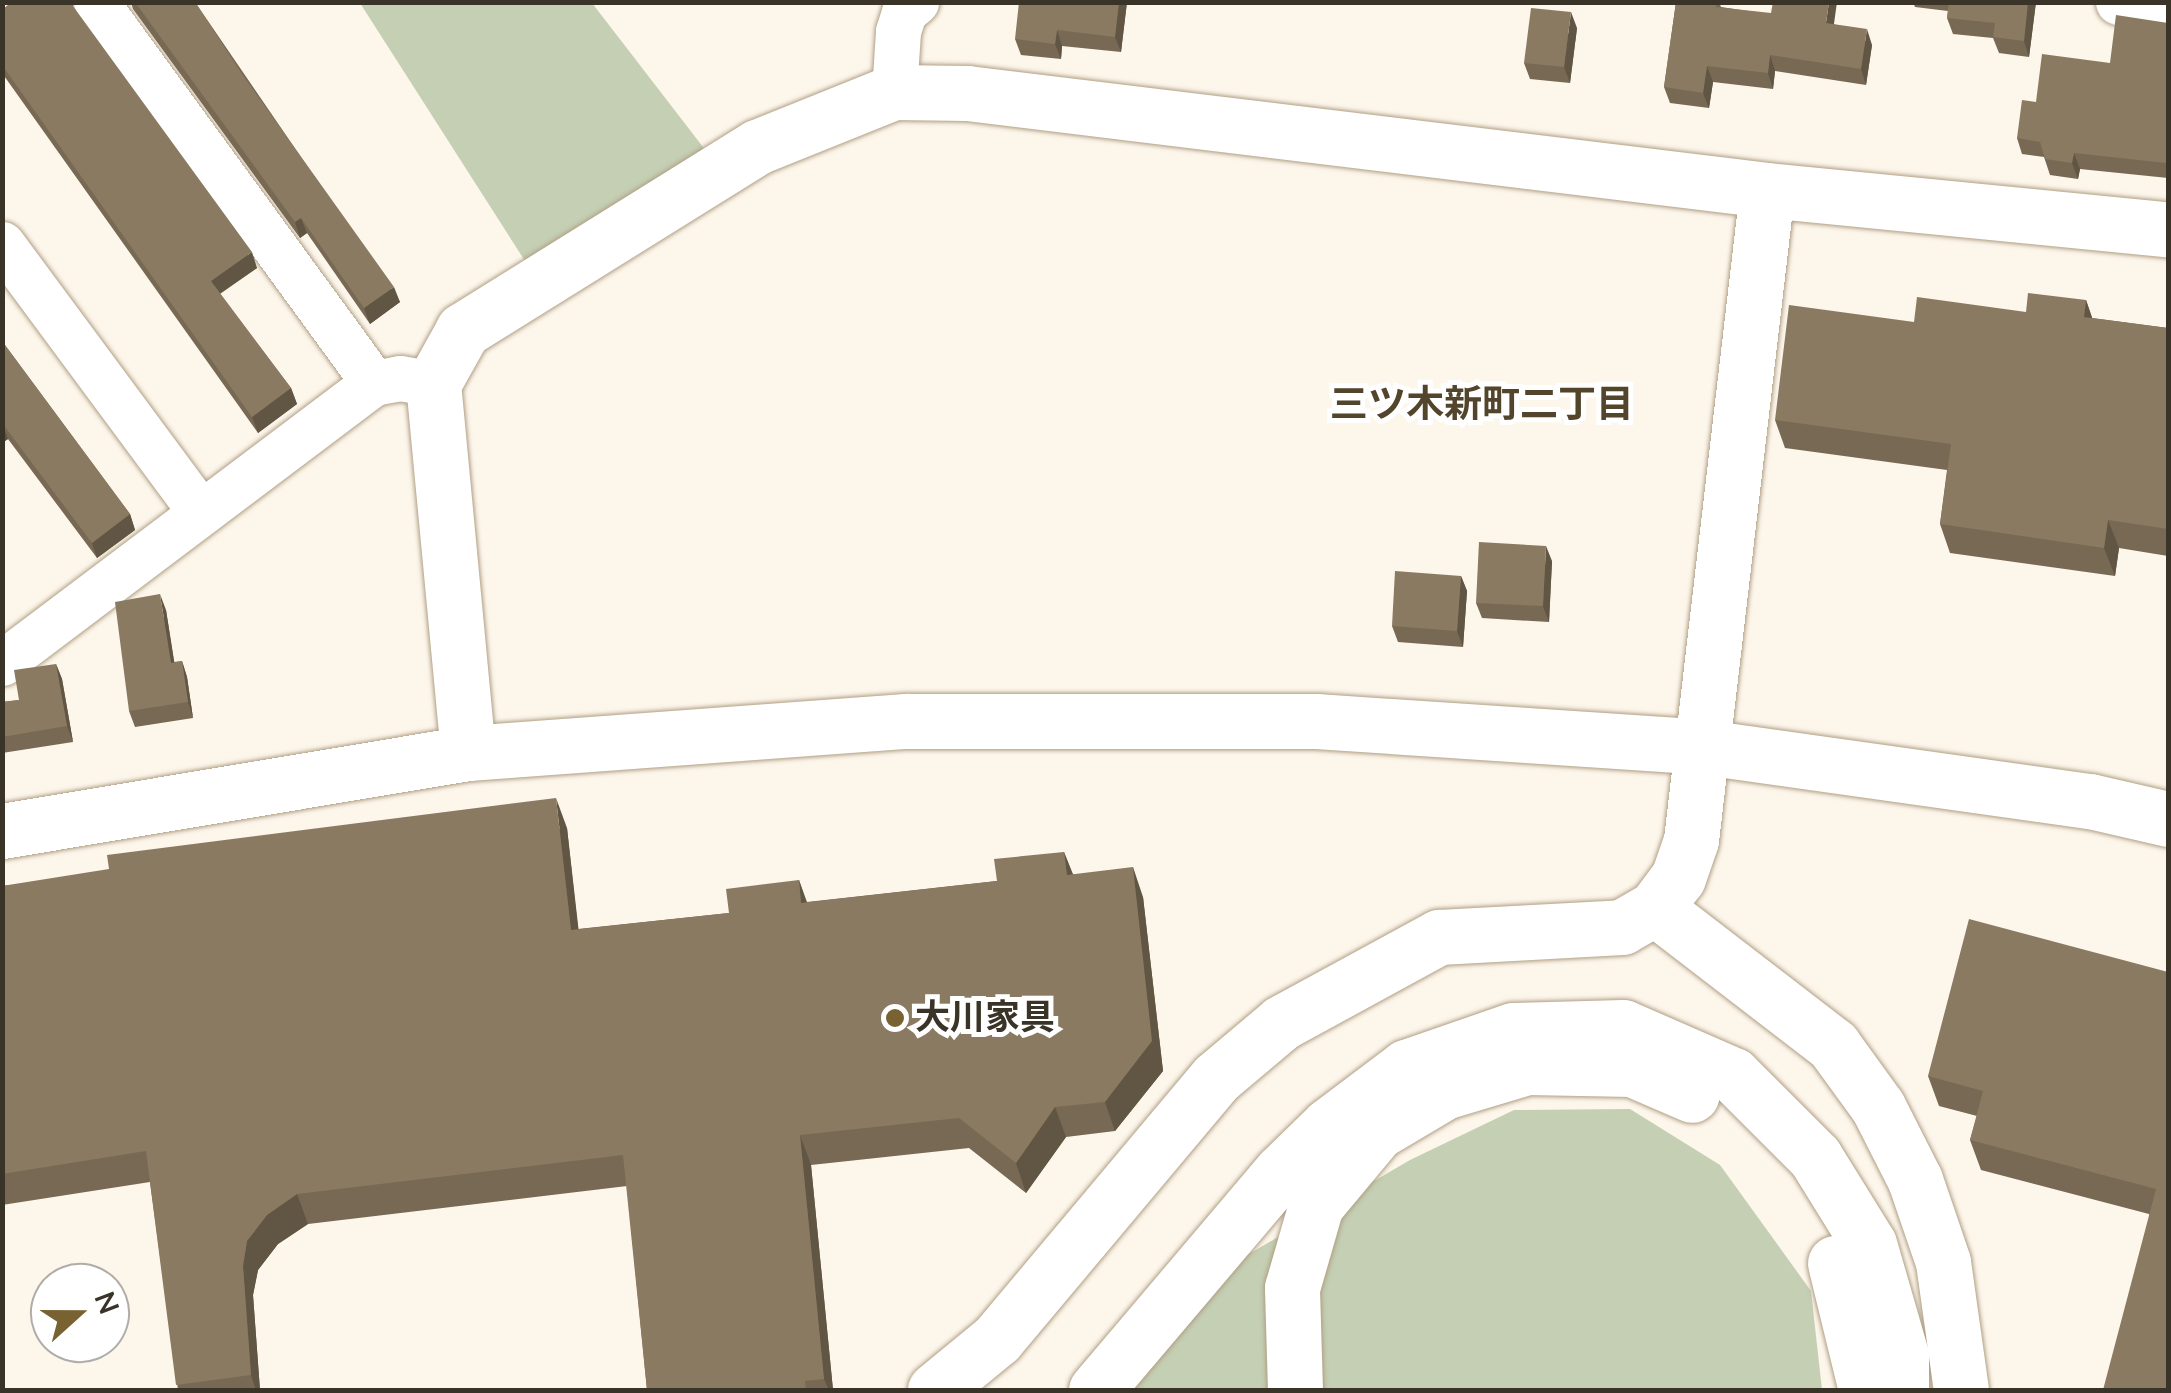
<!DOCTYPE html>
<html>
<head>
<meta charset="utf-8">
<style>
  body { margin:0 }
  #map { position:relative; width:2171px; height:1393px; overflow:hidden; background:#fdf6eb; font-family:"Nunito Sans","Noto Sans JP",sans-serif }
  div>[style] { position:absolute }
  [style*='--x'] { left:calc(var(--x)*1px); top:calc(var(--y)*1px); width:calc(var(--w)*1px); rotate:calc(var(--a)*1deg) }
  .green>* { inset:0; background:#c4cfb3 }
  .roads { filter:drop-shadow(0 0 2px #b09f84) drop-shadow(0 0 2px #b09f84) }
  .minor>* { height:45px; margin:-22.5px; padding:0 22.5px; transform-origin:22.5px; border-radius:22.5px; background:#fff }
  .tertiary>* { height:55px; margin:-27.5px; padding:0 27.5px; transform-origin:27.5px; border-radius:27.5px; background:#fff }
  .motorway>* { height:55px; margin:-27.5px; padding:0 27.5px; transform-origin:27.5px; border-radius:27.5px; background:#fff }
  .wall>* { inset:0; background:#776953 }
  .shaded-wall>* { inset:0; background:#615544 }
  .building>* { inset:0; background:#8a7a61 }
  .dots>* { width:28px; height:28px; translate:-50% -50%; box-sizing:border-box; border:5px solid #fff; border-radius:50% }
  span { translate:-50% -50%; white-space:nowrap; text-align:center; line-height:1.15; -webkit-text-stroke:10px #fff; paint-order:stroke }
  .poi-label { font-size:35px; color:#3a3328; font-weight:700 }
  .left { translate:0 -50%; text-align:left }
  .neighbourhood-label { font-size:38px; color:#53442c; font-weight:700 }
  .frame { position:absolute; inset:0; border:5px solid #3a3328; pointer-events:none }
  .north { position:absolute; left:30px; top:1263px; width:100px; height:100px; box-sizing:border-box; background:#fff; border:2px solid #b0ada9; border-radius:50%; rotate:69deg; font-size:28px; font-weight:700; line-height:40px; text-align:center; color:#3a3328 }
  .north::after { content:''; display:block; margin:auto; width:35px; height:45px; background:#786232; clip-path:polygon(50% 0,100% 100%,50% 72%,0 100%) }
</style>
</head>
<body>
<div id="map">
  <div class="green">
    <i style="clip-path:polygon(360px 3px,592px 3px,713px 160px,525px 261px)"></i>
    <i style="clip-path:polygon(1630px 1109px,1720px 1165px,1811px 1291px,1822px 1390px,1131px 1390px,1242px 1258px,1410px 1160px,1514px 1110px)"></i>
  </div>
  <div class="roads">
    <div class="minor">
      <i style="--x:96;--y:2;--w:472;--a:53.9"></i>
      <i style="--x:2118;--y:2;--w:51;--a:9.1"></i>
      <i style="--x:894;--y:92;--w:61;--a:-86.2"></i>
      <i style="--x:898;--y:31;--w:20;--a:-72"></i>
      <i style="--x:904;--y:12;--w:16;--a:-40"></i>
      <i style="--x:2;--y:244;--w:333;--a:53.5"></i>
      <i style="--x:2;--y:663;--w:466;--a:-37"></i>
      <i style="--x:374;--y:383;--w:26;--a:-11"></i>
      <i style="--x:400;--y:378;--w:34;--a:10"></i>
    </div>
    <div class="tertiary">
      <i style="--x:468;--y:753;--w:371;--a:-95.4"></i>
      <i style="--x:433;--y:384;--w:62;--a:-60.9"></i>
      <i style="--x:463;--y:330;--w:346;--a:-31.9"></i>
      <i style="--x:757;--y:147;--w:148;--a:-21.9"></i>
      <i style="--x:894;--y:92;--w:73;--a:0.8"></i>
      <i style="--x:967;--y:93;--w:806;--a:6.91"></i>
      <i style="--x:1767;--y:190;--w:403;--a:5.6"></i>
      <i style="--x:2;--y:831;--w:472;--a:-9.5"></i>
      <i style="--x:468;--y:753;--w:439;--a:-4.2"></i>
      <i style="--x:906;--y:721;--w:410;--a:0"></i>
      <i style="--x:1316;--y:721;--w:389;--a:3.8"></i>
      <i style="--x:1704;--y:747;--w:390;--a:8"></i>
      <i style="--x:2090;--y:801;--w:80;--a:13"></i>
      <i style="--x:1655;--y:908;--w:38;--a:-53"></i>
      <i style="--x:1678;--y:878;--w:40;--a:-71.1"></i>
      <i style="--x:1691;--y:840;--w:654;--a:-83.33"></i>
      <i style="--x:935;--y:1390;--w:80;--a:-39.4"></i>
      <i style="--x:997;--y:1339;--w:341;--a:-50"></i>
      <i style="--x:1216;--y:1078;--w:85;--a:-40.2"></i>
      <i style="--x:1281;--y:1023;--w:180;--a:-28.6"></i>
      <i style="--x:1439;--y:937;--w:183;--a:-3.1"></i>
      <i style="--x:1622;--y:927;--w:38;--a:-30"></i>
      <i style="--x:1655;--y:908;--w:225;--a:37.6"></i>
      <i style="--x:1833;--y:1045;--w:77;--a:54"></i>
      <i style="--x:1878;--y:1107;--w:82;--a:63.1"></i>
      <i style="--x:1915;--y:1180;--w:87;--a:71.1"></i>
      <i style="--x:1943;--y:1262;--w:129;--a:82"></i>
    </div>
    <div class="motorway">
      <i style="--x:1835;--y:1263;--w:131;--a:76.3"></i>
      <i style="--x:1096;--y:1390;--w:286;--a:-49.7"></i>
      <i style="--x:1281;--y:1172;--w:66;--a:-44.4"></i>
      <i style="--x:1328;--y:1126;--w:98;--a:-37.1"></i>
      <i style="--x:1406;--y:1067;--w:113;--a:-19.1"></i>
      <i style="--x:1513;--y:1030;--w:110;--a:-1.6"></i>
      <i style="--x:1623;--y:1027;--w:120;--a:23.6"></i>
      <i style="--x:1733;--y:1075;--w:116;--a:45"></i>
      <i style="--x:1815;--y:1157;--w:102;--a:58.2"></i>
      <i style="--x:1869;--y:1244;--w:116;--a:73.9"></i>
      <i style="--x:1901;--y:1355;--w:35;--a:90"></i>
      <i style="--x:1295;--y:1390;--w:102;--a:-91.7"></i>
      <i style="--x:1292;--y:1288;--w:86;--a:-73.9"></i>
      <i style="--x:1316;--y:1205;--w:95;--a:-50.1"></i>
      <i style="--x:1377;--y:1132;--w:78;--a:-30.8"></i>
      <i style="--x:1444;--y:1092;--w:87;--a:-16.8"></i>
      <i style="--x:1527;--y:1067;--w:105;--a:1.1"></i>
      <i style="--x:1632;--y:1069;--w:65;--a:23.4"></i>
    </div>
  </div>
  <div class="wall">
    <i style="clip-path:polygon(12px 2px,73px 2px,73px 8px,257px 268px,220px 294px,291px 388px,297px 404px,258px 433px,2px 73px,2px 10px)"></i>
    <i style="clip-path:polygon(131px 2px,195px 2px,400px 302px,370px 324px,307px 233px,300px 238px,133px 9px)"></i>
    <i style="clip-path:polygon(1127px 2px,1121px 52px,1062px 46px,1061px 59px,1021px 55px,1015px 39px)"></i>
    <i style="clip-path:polygon(1676px 2px,1719px 2px,1721px 7px,1834px 24px,1872px 45px,1866px 85px,1775px 71px,1773px 89px,1713px 82px,1709px 108px,1670px 103px,1664px 87px)"></i>
    <i style="clip-path:polygon(1913px 2px,2036px 2px,2029px 57px,1999px 53px,1993px 38px,1953px 34px,1947px 18px,1948px 11px,1915px 7px)"></i>
    <i style="clip-path:polygon(2168px 23px,2168px 178px,2080px 169px,2078px 179px,2050px 175px,2044px 157px,2022px 154px,2017px 138px,2036px 102px,2110px 63px)"></i>
    <i style="clip-path:polygon(1577px 28px,1570px 83px,1530px 79px,1524px 63px)"></i>
    <i style="clip-path:polygon(2086px 300px,2092px 318px,2168px 328px,2168px 556px,2119px 548px,2115px 576px,1950px 553px,1940px 524px,1947px 470px,1785px 448px,1775px 420px,1914px 322px,2026px 312px)"></i>
    <i style="clip-path:polygon(2px 341px,130px 514px,135px 530px,97px 558px,8px 439px,2px 443px)"></i>
    <i style="clip-path:polygon(1552px 561px,1549px 622px,1482px 618px,1476px 603px)"></i>
    <i style="clip-path:polygon(1461px 576px,1467px 591px,1463px 647px,1398px 642px,1392px 626px)"></i>
    <i style="clip-path:polygon(166px 610px,174px 662px,182px 661px,187px 677px,193px 718px,135px 727px,129px 711px)"></i>
    <i style="clip-path:polygon(56px 664px,62px 679px,73px 742px,2px 753px,2px 702px,19px 700px)"></i>
    <i style="clip-path:polygon(567px 828px,578px 929px,729px 913px,799px 880px,807px 902px,997px 881px,1064px 852px,1073px 874px,1143px 897px,1163px 1071px,1115px 1131px,1066px 1137px,1026px 1193px,969px 1148px,811px 1165px,833px 1390px,647px 1390px,627px 1186px,308px 1224px,278px 1244px,258px 1270px,253px 1295px,260px 1390px,178px 1390px,150px 1182px,2px 1205px,2px 886px)"></i>
    <i style="clip-path:polygon(2168px 972px,2168px 1390px,2149px 1214px,1981px 1170px,1970px 1140px,1977px 1116px,1939px 1106px,1928px 1076px)"></i>
  </div>
  <div class="shaded-wall">
    <i style="clip-path:polygon(1119px 2px,1127px 2px,1121px 52px,1115px 37px)"></i>
    <i style="clip-path:polygon(1829px 2px,1837px 2px,1832px 38px,1826px 23px)"></i>
    <i style="clip-path:polygon(2028px 2px,2036px 2px,2029px 57px,2024px 41px)"></i>
    <i style="clip-path:polygon(1571px 12px,1577px 28px,1570px 83px,1564px 67px)"></i>
    <i style="clip-path:polygon(1867px 29px,1872px 45px,1866px 85px,1861px 69px)"></i>
    <i style="clip-path:polygon(1057px 30px,1062px 46px,1061px 59px,1055px 44px)"></i>
    <i style="clip-path:polygon(1770px 55px,1775px 71px,1773px 89px,1768px 73px)"></i>
    <i style="clip-path:polygon(1707px 66px,1713px 82px,1709px 108px,1703px 93px)"></i>
    <i style="clip-path:polygon(2074px 153px,2080px 169px,2078px 179px,2072px 163px)"></i>
    <i style="clip-path:polygon(301px 218px,307px 233px,300px 238px,295px 222px)"></i>
    <i style="clip-path:polygon(252px 252px,257px 268px,216px 296px,211px 281px)"></i>
    <i style="clip-path:polygon(394px 287px,400px 302px,370px 324px,364px 308px)"></i>
    <i style="clip-path:polygon(2086px 300px,2096px 329px,2084px 317px)"></i>
    <i style="clip-path:polygon(291px 388px,297px 404px,258px 433px,252px 417px)"></i>
    <i style="clip-path:polygon(2px 423px,8px 439px,2px 443px)"></i>
    <i style="clip-path:polygon(130px 514px,135px 530px,97px 558px,92px 543px)"></i>
    <i style="clip-path:polygon(2108px 520px,2119px 548px,2115px 576px,2104px 548px)"></i>
    <i style="clip-path:polygon(1546px 546px,1552px 561px,1549px 622px,1543px 606px)"></i>
    <i style="clip-path:polygon(1461px 576px,1467px 591px,1463px 647px,1457px 631px)"></i>
    <i style="clip-path:polygon(160px 594px,166px 610px,177px 679px,171px 663px)"></i>
    <i style="clip-path:polygon(182px 661px,187px 677px,193px 718px,188px 702px)"></i>
    <i style="clip-path:polygon(56px 664px,62px 679px,73px 742px,67px 726px)"></i>
    <i style="clip-path:polygon(556px 798px,567px 828px,582px 960px,571px 930px)"></i>
    <i style="clip-path:polygon(1064px 852px,1075px 881px,1067px 875px)"></i>
    <i style="clip-path:polygon(1133px 867px,1143px 897px,1163px 1071px,1115px 1131px,1105px 1102px)"></i>
    <i style="clip-path:polygon(799px 880px,809px 910px,801px 903px)"></i>
    <i style="clip-path:polygon(1055px 1107px,1066px 1137px,1026px 1193px,1016px 1163px)"></i>
    <i style="clip-path:polygon(800px 1135px,811px 1165px,833px 1390px,829px 1390px,824px 1379px)"></i>
    <i style="clip-path:polygon(297px 1194px,308px 1224px,278px 1244px,258px 1270px,253px 1295px,260px 1390px,256px 1390px,251px 1375px,243px 1266px,247px 1241px,267px 1215px)"></i>
  </div>
  <div class="building">
    <i style="clip-path:polygon(12px 2px,70px 2px,252px 252px,211px 281px,291px 388px,252px 417px,2px 65px,2px 10px)"></i>
    <i style="clip-path:polygon(135px 2px,195px 2px,242px 74px,394px 287px,364px 308px,301px 218px,295px 222px)"></i>
    <i style="clip-path:polygon(1019px 2px,1119px 2px,1115px 37px,1057px 30px,1055px 44px,1015px 39px)"></i>
    <i style="clip-path:polygon(1676px 2px,1716px 2px,1716px 7px,1771px 13px,1773px 2px,1829px 2px,1826px 23px,1867px 29px,1861px 69px,1770px 55px,1768px 73px,1707px 66px,1703px 93px,1664px 87px)"></i>
    <i style="clip-path:polygon(1949px 2px,2028px 2px,2024px 41px,1993px 37px,1995px 23px,1947px 18px)"></i>
    <i style="clip-path:polygon(1531px 8px,1571px 12px,1564px 67px,1524px 63px)"></i>
    <i style="clip-path:polygon(2116px 15px,2168px 23px,2168px 131px,2166px 163px,2074px 153px,2072px 163px,2045px 159px,2040px 142px,2017px 138px,2022px 100px,2036px 102px,2042px 54px,2110px 63px)"></i>
    <i style="clip-path:polygon(2028px 293px,2086px 300px,2084px 317px,2168px 328px,2168px 529px,2108px 520px,2104px 548px,1940px 524px,1951px 444px,1775px 420px,1789px 305px,1914px 322px,1917px 297px,2026px 312px)"></i>
    <i style="clip-path:polygon(2px 341px,130px 514px,92px 543px,2px 423px)"></i>
    <i style="clip-path:polygon(1479px 542px,1546px 546px,1543px 606px,1476px 603px)"></i>
    <i style="clip-path:polygon(1395px 571px,1461px 576px,1457px 631px,1392px 626px)"></i>
    <i style="clip-path:polygon(160px 594px,171px 663px,182px 661px,188px 702px,129px 711px,115px 602px)"></i>
    <i style="clip-path:polygon(56px 664px,67px 726px,2px 737px,2px 702px,19px 700px,14px 670px)"></i>
    <i style="clip-path:polygon(556px 798px,571px 930px,729px 913px,726px 889px,799px 880px,801px 903px,997px 881px,994px 859px,1064px 852px,1067px 875px,1133px 867px,1152px 1041px,1105px 1102px,1055px 1107px,1016px 1163px,959px 1118px,800px 1135px,824px 1379px,805px 1381px,806px 1390px,647px 1390px,623px 1155px,297px 1194px,267px 1215px,247px 1241px,243px 1266px,251px 1375px,176px 1385px,146px 1151px,2px 1174px,2px 886px,109px 869px,107px 855px)"></i>
    <i style="clip-path:polygon(1969px 919px,2168px 972px,2168px 1390px,2103px 1390px,2156px 1189px,1970px 1140px,1983px 1091px,1928px 1076px)"></i>
  </div>
  <div class="dots">
    <i style="left:895px;top:1018px;background:#786232"></i>
  </div>
  <div class="poi-label">
    <span class="left" style="left:915px;top:1018px">大川家具</span>
  </div>
  <div class="neighbourhood-label">
    <span style="left:1482px;top:405px">三ツ木新町二丁目</span>
  </div>
  <div class="frame"></div>
  <div class="north">N</div>
</div>
</body>
</html>
